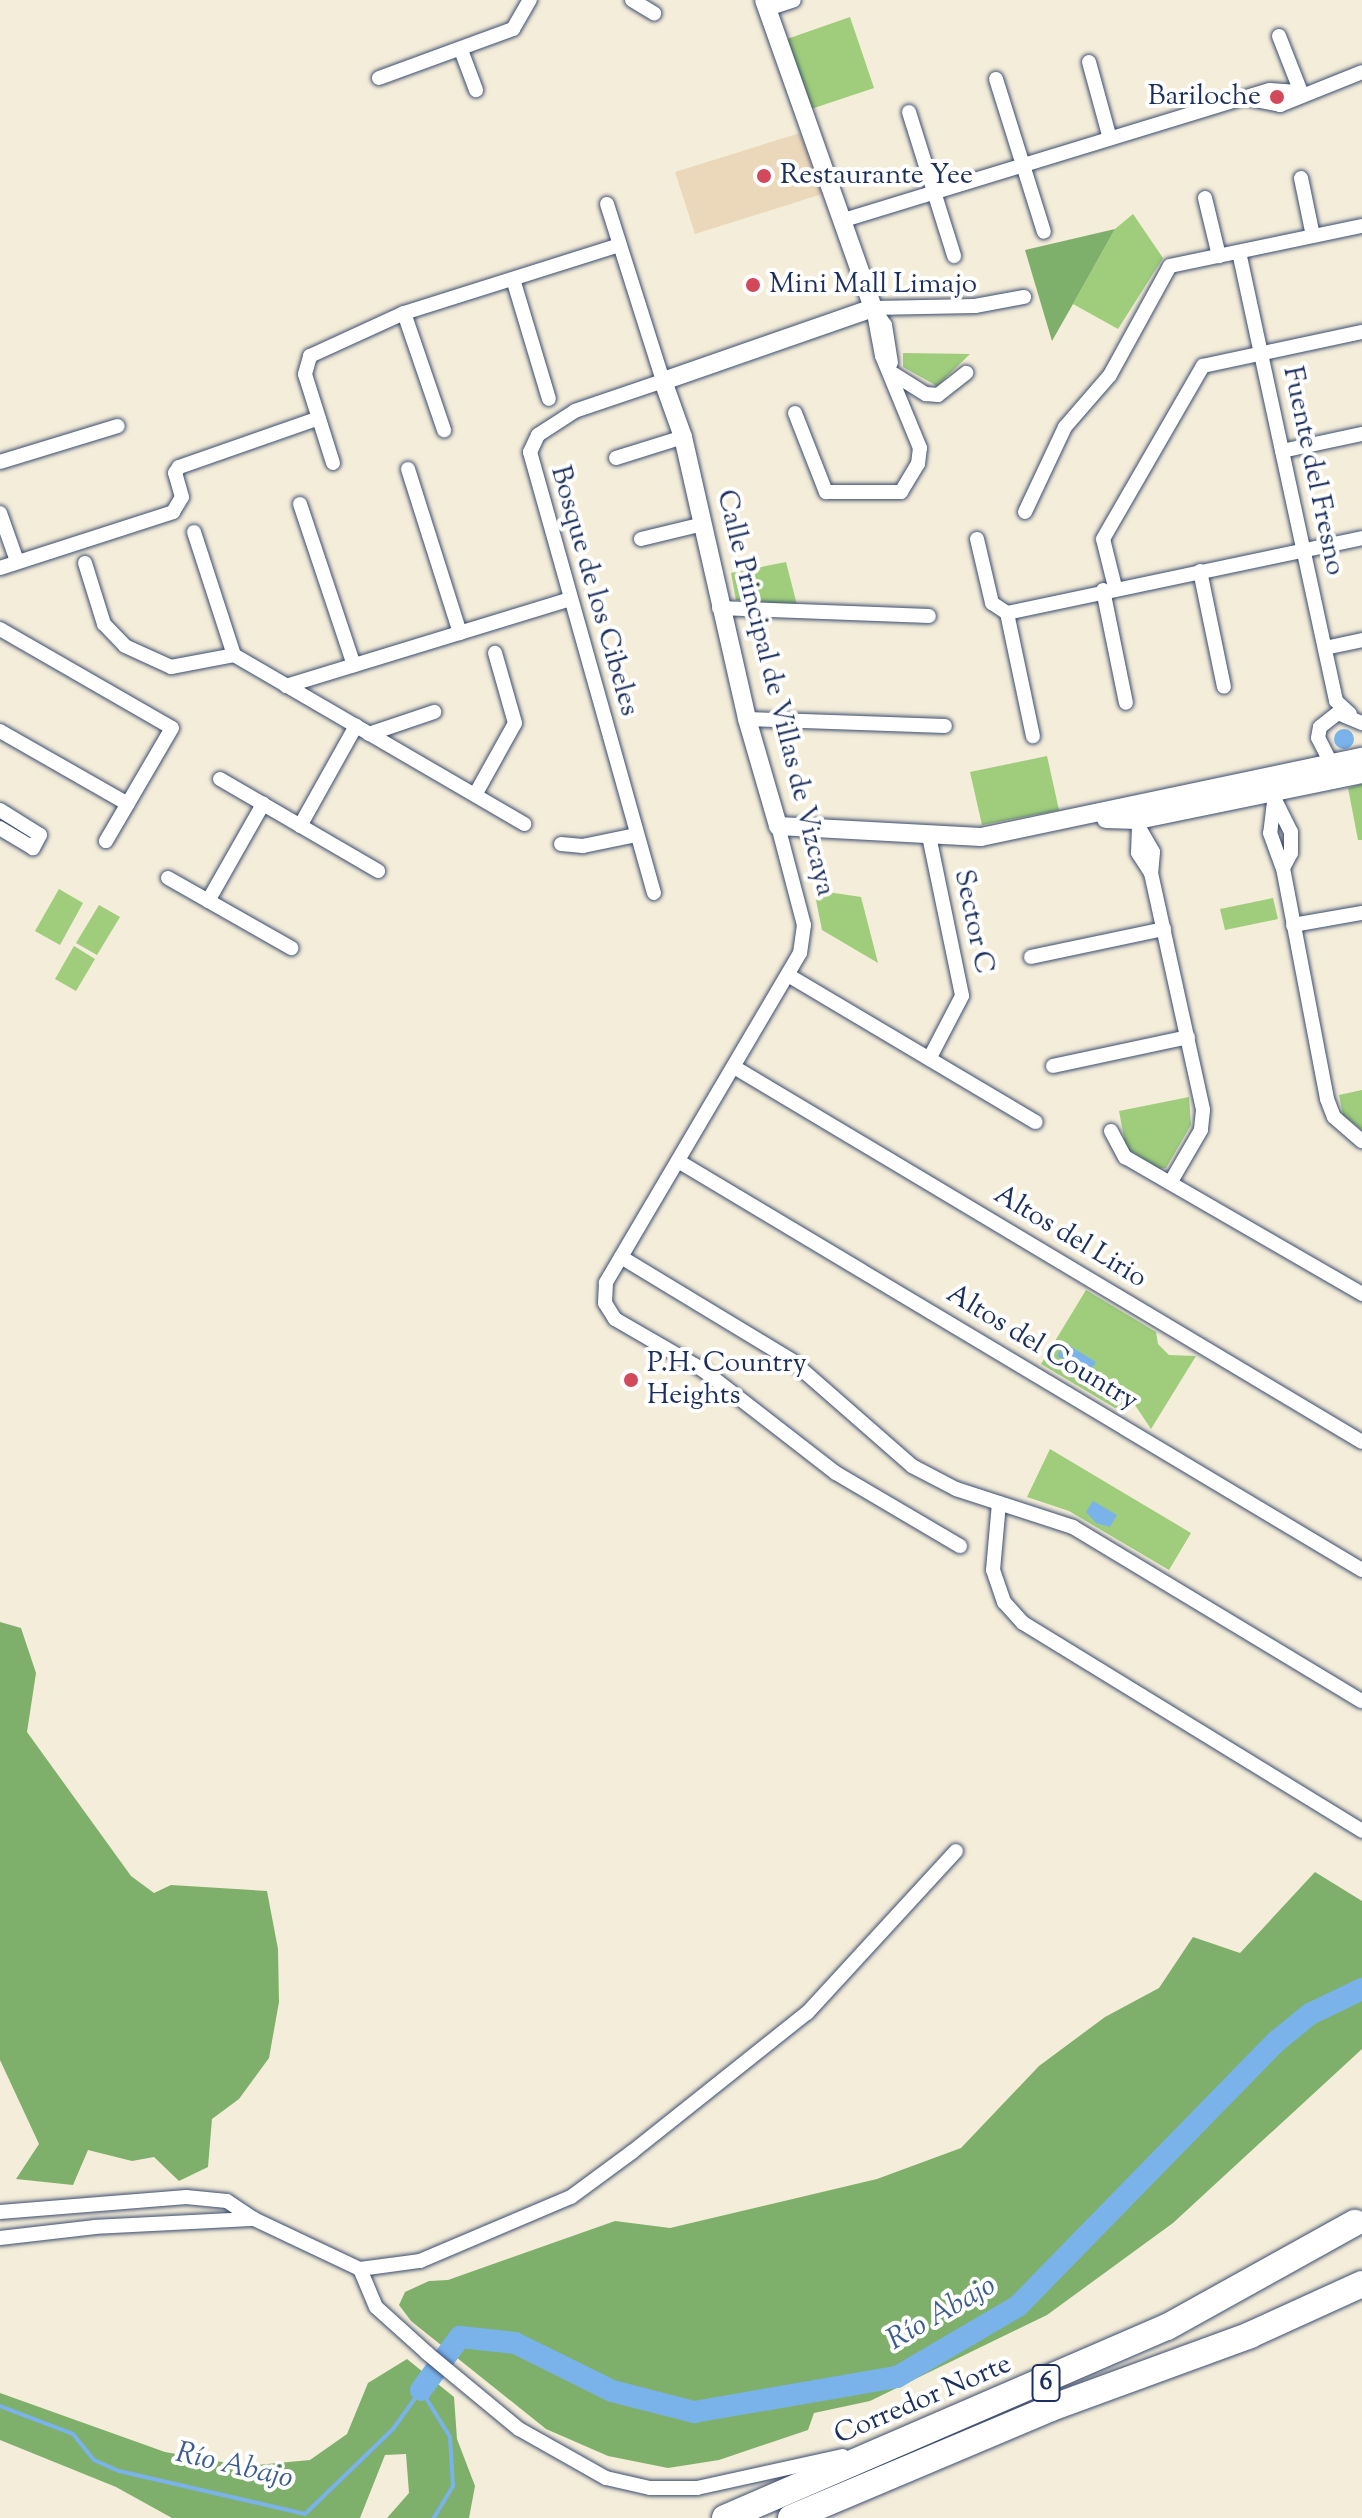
<!DOCTYPE html>
<html>
<head>
<meta charset="utf-8">
<style>
  body { margin:0 }
  #map { position:relative; width:1362px; height:2518px; overflow:hidden; background:#f4edd9; font-family:"Sorts Mill Goudy",serif }
  div>[style] { position:absolute }
  [style*='--x'] { left:calc(var(--x)*1px); top:calc(var(--y)*1px); width:calc(var(--w)*1px); rotate:calc(var(--a)*1deg) }
  .built>* { inset:0; background:#ebd8ba }
  .green>* { inset:0; background:#9fcd7b }
  .forest>* { inset:0; background:#7fb06b }
  .water>* { inset:0; background:#7ab2ea }
  .round { border-radius:50% }
  .stream>* { height:4px; margin:-2px; padding:0 2px; transform-origin:2px; border-radius:2px; background:#7ab2ea }
  .river>* { height:22px; margin:-11px; padding:0 11px; transform-origin:11px; border-radius:11px; background:#7ab2ea }
  .roads { filter:drop-shadow(0 0 2px #3c4c70) drop-shadow(0 0 2px #3c4c70) }
  .minor>* { height:14px; margin:-7px; padding:0 7px; transform-origin:7px; border-radius:7px; background:#fff }
  .tertiary>* { height:18px; margin:-9px; padding:0 9px; transform-origin:9px; border-radius:9px; background:#fff }
  .motorway>* { height:26px; margin:-13px; padding:0 13px; transform-origin:13px; border-radius:13px; background:#fff }
  .dots>* { width:22px; height:22px; translate:-50% -50%; box-sizing:border-box; border:4px solid #fff; border-radius:50% }
  span { translate:-50% -50%; white-space:nowrap; text-align:center; line-height:1.15; -webkit-text-stroke:8px #fff; paint-order:stroke }
  .shield-label span { padding:2px 6px; background:#fff; border:2px solid; border-radius:6px; -webkit-text-stroke-width:0 }
  .shield-label { font-size:26px; color:#1b2f5e; font-weight:700 }
  .poi-label { font-size:28px; color:#1b2f5e }
  .right { translate:-100% -50%; text-align:right }
  .left { translate:0 -50%; text-align:left }
  .street-label { font-size:28px; color:#1b2f5e }
  .water-label { font-size:30px; color:#3c5d8f; font-style:italic }
</style>
</head>
<body>
<div id="map">
  <div class="built">
    <i style="clip-path:polygon(800px 133px,822px 194px,695px 234px,675px 172px)"></i>
  </div>
  <div class="green">
    <i style="clip-path:polygon(850px 17px,874px 88px,811px 109px,787px 39px)"></i>
    <i style="clip-path:polygon(1133px 214px,1163px 258px,1118px 329px,1073px 304px,1115px 229px)"></i>
    <i style="clip-path:polygon(903px 353px,970px 354px,937px 386px,903px 367px)"></i>
    <i style="clip-path:polygon(786px 562px,797px 605px,736px 600px,731px 573px)"></i>
    <i style="clip-path:polygon(1047px 756px,1059px 810px,982px 825px,970px 772px)"></i>
    <i style="clip-path:polygon(1362px 784px,1362px 840px,1358px 840px,1348px 788px)"></i>
    <i style="clip-path:polygon(59px 889px,83px 903px,60px 945px,35px 931px)"></i>
    <i style="clip-path:polygon(814px 890px,861px 897px,878px 963px,822px 930px)"></i>
    <i style="clip-path:polygon(1273px 898px,1278px 919px,1225px 930px,1220px 909px)"></i>
    <i style="clip-path:polygon(99px 905px,120px 917px,97px 955px,76px 943px)"></i>
    <i style="clip-path:polygon(74px 946px,95px 959px,76px 991px,55px 979px)"></i>
    <i style="clip-path:polygon(1362px 1090px,1362px 1130px,1343px 1115px,1339px 1095px)"></i>
    <i style="clip-path:polygon(1189px 1097px,1191px 1125px,1166px 1168px,1160px 1169px,1126px 1148px,1119px 1111px)"></i>
    <i style="clip-path:polygon(1086px 1290px,1156px 1332px,1158px 1344px,1169px 1355px,1196px 1356px,1151px 1429px,1135px 1405px,1115px 1408px,1041px 1364px)"></i>
    <i style="clip-path:polygon(1050px 1449px,1191px 1533px,1169px 1570px,1069px 1511px,1027px 1497px)"></i>
  </div>
  <div class="forest">
    <i style="clip-path:polygon(1115px 229px,1073px 304px,1052px 341px,1025px 250px)"></i>
    <i style="clip-path:polygon(0 1622px,21px 1628px,36px 1673px,27px 1732px,131px 1876px,154px 1893px,171px 1885px,267px 1891px,278px 1949px,279px 2002px,269px 2058px,239px 2099px,212px 2119px,208px 2167px,179px 2181px,154px 2157px,132px 2161px,88px 2150px,73px 2185px,16px 2179px,39px 2144px,0 2060px)"></i>
    <i style="clip-path:polygon(1315px 1872px,1362px 1901px,1362px 2049px,1173px 2223px,1047px 2315px,870px 2401px,814px 2413px,808px 2430px,719px 2460px,668px 2468px,608px 2456px,546px 2429px,411px 2321px,399px 2305px,405px 2292px,429px 2281px,448px 2280px,615px 2221px,670px 2228px,877px 2179px,961px 2148px,1039px 2066px,1105px 2017px,1159px 1988px,1193px 1937px,1240px 1953px)"></i>
    <i style="clip-path:polygon(407px 2359px,454px 2397px,457px 2439px,475px 2486px,469px 2518px,387px 2518px,409px 2493px,406px 2454px,385px 2455px,360px 2518px,172px 2518px,116px 2487px,0 2440px,0 2393px,165px 2452px,245px 2466px,310px 2460px,347px 2434px,368px 2383px)"></i>
  </div>
  <div class="water">
    <i class="round" style="left:1334px;top:729px;width:20px;height:20px"></i>
    <i style="clip-path:polygon(1065px 1343px,1096px 1362px,1088px 1375px,1057px 1356px)"></i>
    <i style="clip-path:polygon(1093px 1501px,1117px 1515px,1110px 1527px,1096px 1523px,1086px 1512px)"></i>
  </div>
  <div class="stream">
    <i style="--x:0;--y:2406;--w:78;--a:21"></i>
    <i style="--x:73;--y:2434;--w:33;--a:51"></i>
    <i style="--x:94;--y:2460;--w:27;--a:24"></i>
    <i style="--x:119;--y:2471;--w:191;--a:13"></i>
    <i style="--x:305;--y:2514;--w:122;--a:-44"></i>
    <i style="--x:393;--y:2429;--w:48;--a:-54.3"></i>
    <i style="--x:421;--y:2390;--w:55;--a:58.3"></i>
    <i style="--x:450;--y:2437;--w:49;--a:86.5"></i>
    <i style="--x:453;--y:2486;--w:37;--a:121"></i>
  </div>
  <div class="river">
    <i style="--x:421;--y:2390;--w:66;--a:-53.7"></i>
    <i style="--x:460;--y:2337;--w:55;--a:6.2"></i>
    <i style="--x:515;--y:2343;--w:108;--a:26.3"></i>
    <i style="--x:612;--y:2391;--w:85;--a:14.4"></i>
    <i style="--x:694;--y:2412;--w:206;--a:-9.8"></i>
    <i style="--x:897;--y:2377;--w:140;--a:-30.4"></i>
    <i style="--x:1018;--y:2306;--w:371;--a:-45.7"></i>
    <i style="--x:1277;--y:2041;--w:43;--a:-39.3"></i>
    <i style="--x:1310;--y:2014;--w:58;--a:-25.7"></i>
  </div>
  <div class="roads">
    <div class="minor">
      <i style="--x:632;--y:0;--w:26;--a:31"></i>
      <i style="--x:767;--y:9;--w:28;--a:-18"></i>
      <i style="--x:1279;--y:36;--w:60;--a:68.6"></i>
      <i style="--x:461;--y:50;--w:43;--a:69.4"></i>
      <i style="--x:1089;--y:62;--w:76;--a:74.7"></i>
      <i style="--x:379;--y:78;--w:143;--a:-20.1"></i>
      <i style="--x:513;--y:29;--w:34;--a:-60"></i>
      <i style="--x:996;--y:79;--w:160;--a:72.6"></i>
      <i style="--x:1250;--y:99;--w:31;--a:11"></i>
      <i style="--x:1280;--y:105;--w:88;--a:-21.9"></i>
      <i style="--x:909;--y:112;--w:151;--a:72.6"></i>
      <i style="--x:1301;--y:178;--w:59;--a:78.3"></i>
      <i style="--x:1205;--y:198;--w:60;--a:76.4"></i>
      <i style="--x:607;--y:204;--w:186;--a:72.4"></i>
      <i style="--x:663;--y:381;--w:93;--a:161.2"></i>
      <i style="--x:575;--y:411;--w:44;--a:147"></i>
      <i style="--x:538;--y:435;--w:19;--a:115"></i>
      <i style="--x:530;--y:452;--w:458;--a:74.3"></i>
      <i style="--x:844;--y:220;--w:445;--a:-17"></i>
      <i style="--x:1270;--y:90;--w:31;--a:4"></i>
      <i style="--x:1239;--y:252;--w:459;--a:77.8"></i>
      <i style="--x:1336;--y:701;--w:19;--a:43"></i>
      <i style="--x:513;--y:279;--w:125;--a:73.3"></i>
      <i style="--x:873;--y:308;--w:102;--a:-1.1"></i>
      <i style="--x:975;--y:306;--w:50;--a:-10.4"></i>
      <i style="--x:873;--y:308;--w:21;--a:55"></i>
      <i style="--x:885;--y:325;--w:38;--a:81"></i>
      <i style="--x:404;--y:313;--w:124;--a:71.1"></i>
      <i style="--x:892;--y:373;--w:40;--a:32"></i>
      <i style="--x:926;--y:394;--w:12;--a:5"></i>
      <i style="--x:938;--y:395;--w:36;--a:-38"></i>
      <i style="--x:795;--y:413;--w:85;--a:68.6"></i>
      <i style="--x:826;--y:492;--w:75;--a:0"></i>
      <i style="--x:901;--y:492;--w:33;--a:-59"></i>
      <i style="--x:918;--y:464;--w:16;--a:-83"></i>
      <i style="--x:920;--y:448;--w:100;--a:-112.4"></i>
      <i style="--x:882;--y:356;--w:49;--a:-100.6"></i>
      <i style="--x:1282;--y:451;--w:82;--a:-12"></i>
      <i style="--x:616;--y:458;--w:70;--a:-17.4"></i>
      <i style="--x:0;--y:462;--w:123;--a:-17"></i>
      <i style="--x:333;--y:463;--w:93;--a:-107.5"></i>
      <i style="--x:305;--y:374;--w:19;--a:-74"></i>
      <i style="--x:310;--y:356;--w:103;--a:-24.6"></i>
      <i style="--x:404;--y:313;--w:226;--a:-17.5"></i>
      <i style="--x:408;--y:469;--w:172;--a:72.4"></i>
      <i style="--x:300;--y:504;--w:170;--a:71.5"></i>
      <i style="--x:1025;--y:512;--w:94;--a:-64.8"></i>
      <i style="--x:1065;--y:427;--w:69;--a:-49.1"></i>
      <i style="--x:1110;--y:375;--w:124;--a:-61.2"></i>
      <i style="--x:1170;--y:266;--w:196;--a:-11.8"></i>
      <i style="--x:0;--y:513;--w:51;--a:70.5"></i>
      <i style="--x:194;--y:532;--w:129;--a:72"></i>
      <i style="--x:234;--y:655;--w:336;--a:30.2"></i>
      <i style="--x:641;--y:539;--w:64;--a:-13.6"></i>
      <i style="--x:977;--y:539;--w:66;--a:76.8"></i>
      <i style="--x:992;--y:603;--w:18;--a:34"></i>
      <i style="--x:1007;--y:613;--w:363;--a:-11.9"></i>
      <i style="--x:85;--y:563;--w:64;--a:72.7"></i>
      <i style="--x:104;--y:624;--w:30;--a:46"></i>
      <i style="--x:125;--y:646;--w:51;--a:24.5"></i>
      <i style="--x:171;--y:667;--w:64;--a:-10.8"></i>
      <i style="--x:0;--y:568;--w:182;--a:-17.9"></i>
      <i style="--x:173;--y:512;--w:17;--a:-59"></i>
      <i style="--x:182;--y:497;--w:25;--a:-106"></i>
      <i style="--x:175;--y:473;--w:7;--a:-56"></i>
      <i style="--x:179;--y:467;--w:148;--a:-19.3"></i>
      <i style="--x:1200;--y:571;--w:118;--a:78.3"></i>
      <i style="--x:1115;--y:587;--w:49;--a:-104"></i>
      <i style="--x:1103;--y:539;--w:200;--a:-60"></i>
      <i style="--x:1203;--y:366;--w:163;--a:-12.1"></i>
      <i style="--x:1103;--y:590;--w:115;--a:78.5"></i>
      <i style="--x:719;--y:608;--w:210;--a:2.2"></i>
      <i style="--x:1007;--y:613;--w:126;--a:78.1"></i>
      <i style="--x:0;--y:629;--w:198;--a:29.9"></i>
      <i style="--x:172;--y:728;--w:131;--a:120.3"></i>
      <i style="--x:1325;--y:648;--w:38;--a:-12"></i>
      <i style="--x:286;--y:686;--w:295;--a:-17"></i>
      <i style="--x:747;--y:719;--w:198;--a:2"></i>
      <i style="--x:0;--y:731;--w:147;--a:29.7"></i>
      <i style="--x:369;--y:734;--w:69;--a:-18.7"></i>
      <i style="--x:1335;--y:771;--w:37;--a:-117"></i>
      <i style="--x:1318;--y:738;--w:11;--a:-80"></i>
      <i style="--x:1320;--y:727;--w:23;--a:-38"></i>
      <i style="--x:1338;--y:713;--w:26;--a:23"></i>
      <i style="--x:220;--y:779;--w:183;--a:30.2"></i>
      <i style="--x:475;--y:795;--w:82;--a:-60.9"></i>
      <i style="--x:515;--y:723;--w:73;--a:-105.9"></i>
      <i style="--x:1273;--y:796;--w:40;--a:63.4"></i>
      <i style="--x:1291;--y:832;--w:21;--a:90"></i>
      <i style="--x:1291;--y:853;--w:17;--a:118"></i>
      <i style="--x:1274;--y:802;--w:31;--a:97"></i>
      <i style="--x:1270;--y:833;--w:37;--a:70"></i>
      <i style="--x:1283;--y:868;--w:235;--a:79.2"></i>
      <i style="--x:1327;--y:1099;--w:19;--a:69"></i>
      <i style="--x:1334;--y:1117;--w:37;--a:41"></i>
      <i style="--x:0;--y:810;--w:47;--a:32"></i>
      <i style="--x:40;--y:835;--w:15;--a:118"></i>
      <i style="--x:33;--y:848;--w:39;--a:-149"></i>
      <i style="--x:1139;--y:825;--w:28;--a:92"></i>
      <i style="--x:1138;--y:853;--w:24;--a:57"></i>
      <i style="--x:300;--y:826;--w:115;--a:-60.8"></i>
      <i style="--x:778;--y:826;--w:102;--a:75.3"></i>
      <i style="--x:804;--y:925;--w:28;--a:98"></i>
      <i style="--x:800;--y:953;--w:383;--a:120.5"></i>
      <i style="--x:606;--y:1283;--w:20;--a:93"></i>
      <i style="--x:605;--y:1303;--w:19;--a:58"></i>
      <i style="--x:615;--y:1319;--w:102;--a:30.1"></i>
      <i style="--x:703;--y:1370;--w:168;--a:37.8"></i>
      <i style="--x:836;--y:1473;--w:144;--a:30.5"></i>
      <i style="--x:1141;--y:831;--w:24;--a:60"></i>
      <i style="--x:1153;--y:852;--w:21;--a:95"></i>
      <i style="--x:1151;--y:873;--w:243;--a:77.6"></i>
      <i style="--x:1203;--y:1110;--w:20;--a:96"></i>
      <i style="--x:1201;--y:1130;--w:61;--a:120.3"></i>
      <i style="--x:929;--y:836;--w:163;--a:78.3"></i>
      <i style="--x:962;--y:996;--w:71;--a:117.6"></i>
      <i style="--x:561;--y:844;--w:22;--a:5"></i>
      <i style="--x:583;--y:846;--w:54;--a:-11.7"></i>
      <i style="--x:168;--y:878;--w:142;--a:29.6"></i>
      <i style="--x:208;--y:901;--w:112;--a:-60.4"></i>
      <i style="--x:1293;--y:925;--w:70;--a:-9.9"></i>
      <i style="--x:1031;--y:957;--w:136;--a:-11.9"></i>
      <i style="--x:788;--y:975;--w:288;--a:30.7"></i>
      <i style="--x:1053;--y:1066;--w:138;--a:-12.1"></i>
      <i style="--x:734;--y:1067;--w:731;--a:30.84"></i>
      <i style="--x:1111;--y:1131;--w:30;--a:62"></i>
      <i style="--x:1125;--y:1157;--w:274;--a:30"></i>
      <i style="--x:678;--y:1161;--w:797;--a:30.88"></i>
      <i style="--x:621;--y:1257;--w:199;--a:31.2"></i>
      <i style="--x:791;--y:1360;--w:161;--a:41.2"></i>
      <i style="--x:912;--y:1466;--w:50;--a:27.6"></i>
      <i style="--x:956;--y:1489;--w:123;--a:18"></i>
      <i style="--x:1073;--y:1527;--w:337;--a:31.1"></i>
      <i style="--x:999;--y:1503;--w:67;--a:95.1"></i>
      <i style="--x:993;--y:1570;--w:34;--a:71"></i>
      <i style="--x:1004;--y:1602;--w:28;--a:48"></i>
      <i style="--x:1023;--y:1623;--w:398;--a:31.5"></i>
      <i style="--x:0;--y:2212;--w:187;--a:-4.6"></i>
      <i style="--x:186;--y:2197;--w:41;--a:5.6"></i>
      <i style="--x:227;--y:2201;--w:32;--a:34"></i>
      <i style="--x:254;--y:2219;--w:117;--a:25.3"></i>
      <i style="--x:360;--y:2269;--w:61;--a:-7.6"></i>
      <i style="--x:420;--y:2261;--w:164;--a:-23"></i>
      <i style="--x:571;--y:2197;--w:76;--a:-36.4"></i>
      <i style="--x:632;--y:2152;--w:223;--a:-38.5"></i>
      <i style="--x:807;--y:2013;--w:220;--a:-47.4"></i>
      <i style="--x:0;--y:2238;--w:96;--a:-6.6"></i>
      <i style="--x:95;--y:2227;--w:159;--a:-2.9"></i>
      <i style="--x:360;--y:2269;--w:41;--a:67.2"></i>
      <i style="--x:376;--y:2307;--w:69;--a:42"></i>
      <i style="--x:427;--y:2353;--w:119;--a:39.6"></i>
      <i style="--x:519;--y:2429;--w:100;--a:29.4"></i>
      <i style="--x:606;--y:2478;--w:45;--a:12.8"></i>
      <i style="--x:650;--y:2488;--w:47;--a:0"></i>
      <i style="--x:697;--y:2488;--w:149;--a:-12.4"></i>
    </div>
    <div class="tertiary">
      <i style="--x:764;--y:0;--w:327;--a:70.5"></i>
      <i style="--x:873;--y:308;--w:222;--a:160.8"></i>
      <i style="--x:663;--y:381;--w:59;--a:70.3"></i>
      <i style="--x:683;--y:437;--w:289;--a:77.2"></i>
      <i style="--x:747;--y:719;--w:111;--a:73.8"></i>
      <i style="--x:778;--y:826;--w:203;--a:3.1"></i>
      <i style="--x:981;--y:837;--w:389;--a:-11.9"></i>
      <i style="--x:1106;--y:819;--w:32;--a:2"></i>
      <i style="--x:1138;--y:820;--w:229;--a:-11.6"></i>
    </div>
    <div class="motorway">
      <i style="--x:725;--y:2518;--w:482;--a:-23.4"></i>
      <i style="--x:1167;--y:2327;--w:215;--a:-29"></i>
      <i style="--x:791;--y:2518;--w:282;--a:-22.9"></i>
      <i style="--x:1051;--y:2408;--w:212;--a:-20.1"></i>
      <i style="--x:1250;--y:2335;--w:123;--a:-24.5"></i>
    </div>
  </div>
  <div class="dots">
    <i style="left:1277px;top:97px;background:#d1495b"></i>
    <i style="left:764px;top:176px;background:#d1495b"></i>
    <i style="left:753px;top:285px;background:#d1495b"></i>
    <i style="left:631px;top:1380px;background:#d1495b"></i>
  </div>
  <div class="shield-label">
    <span style="left:1046px;top:2383px">6</span>
  </div>
  <div class="poi-label">
    <span class="right" style="left:1261px;top:97px">Bariloche</span>
    <span class="left" style="left:780px;top:176px">Restaurante Yee</span>
    <span class="left" style="left:769px;top:285px">Mini Mall Limajo</span>
    <span class="left" style="left:647px;top:1380px">P.H. Country<br>Heights</span>
  </div>
  <div class="street-label">
    <span style="left:1313px;top:471px;rotate:78deg">Fuente del Fresno</span>
    <span style="left:594px;top:591px;rotate:74deg">Bosque de los Cibeles</span>
    <span style="left:775px;top:693px;rotate:76deg">Calle Principal de Villas de Vizcaya</span>
    <span style="left:973px;top:922px;rotate:78deg">Sector C</span>
    <span style="left:1070px;top:1237px;rotate:31deg">Altos del Lirio</span>
    <span style="left:1042px;top:1348px;rotate:31deg">Altos del Country</span>
    <span style="left:923px;top:2400px;rotate:-23deg">Corredor Norte</span>
  </div>
  <div class="water-label">
    <span style="left:942px;top:2314px;rotate:-30deg">Río Abajo</span>
    <span style="left:234px;top:2467px;rotate:13deg">Río Abajo</span>
  </div>
</div>
</body>
</html>
